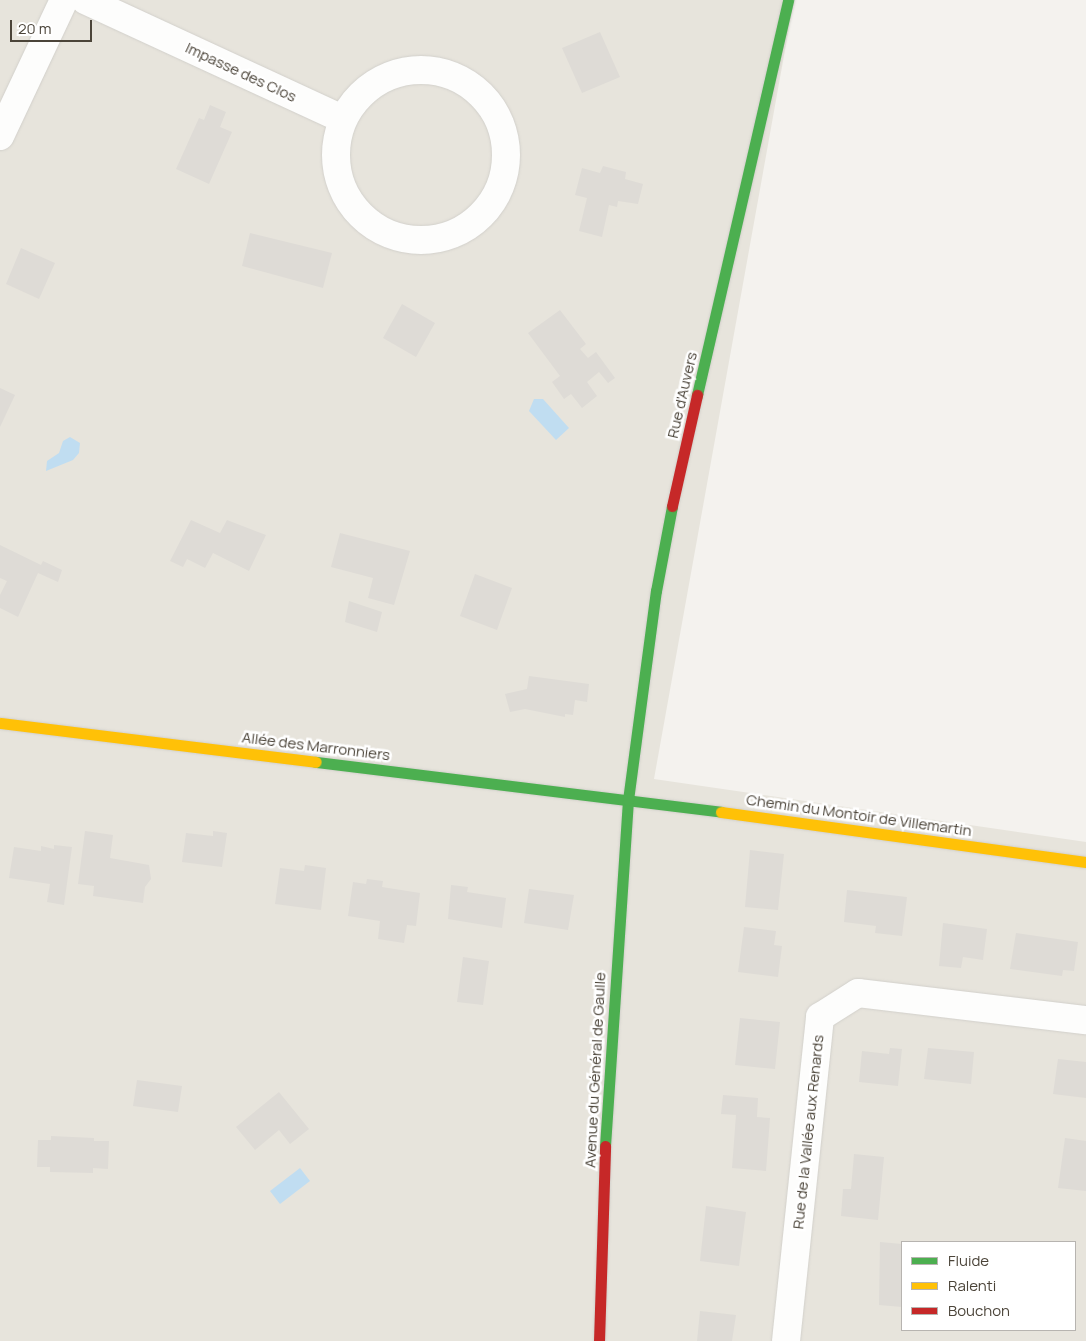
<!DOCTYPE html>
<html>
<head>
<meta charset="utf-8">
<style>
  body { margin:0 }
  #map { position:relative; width:1086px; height:1341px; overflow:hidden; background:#f4f2ee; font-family:Manrope,sans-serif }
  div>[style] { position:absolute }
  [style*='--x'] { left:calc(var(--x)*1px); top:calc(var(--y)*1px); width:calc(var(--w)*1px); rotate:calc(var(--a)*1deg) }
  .residential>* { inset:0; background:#e7e4dc }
  .water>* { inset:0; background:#c0ddf1 }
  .building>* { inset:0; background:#dedbd6 }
  .roads { filter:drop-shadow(0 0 1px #d2d0cb) drop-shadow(0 0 1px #d2d0cb) }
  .street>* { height:28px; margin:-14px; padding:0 14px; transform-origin:14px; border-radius:14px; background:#fdfdfc }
  .street>.ring { margin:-14px; padding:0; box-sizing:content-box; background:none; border:28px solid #fdfdfc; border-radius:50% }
  .fast>* { height:11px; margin:-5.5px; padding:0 5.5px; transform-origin:5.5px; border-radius:5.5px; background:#4caf50 }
  .slow>* { height:11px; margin:-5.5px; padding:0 5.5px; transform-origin:5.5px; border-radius:5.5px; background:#ffc107 }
  .jam>* { height:11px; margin:-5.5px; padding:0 5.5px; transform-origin:5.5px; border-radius:5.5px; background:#c62828 }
  span { translate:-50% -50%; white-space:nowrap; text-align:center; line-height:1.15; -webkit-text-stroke:5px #fff; paint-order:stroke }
  .street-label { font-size:15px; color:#4b4439 }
  .legend { position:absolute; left:901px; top:1241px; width:175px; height:90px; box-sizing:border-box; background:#fff; border:1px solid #b7b4b0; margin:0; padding:6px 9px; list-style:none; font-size:15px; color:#4b4439 }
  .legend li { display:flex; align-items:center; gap:10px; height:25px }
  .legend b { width:25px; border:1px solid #b7b4b0 }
  .scale { position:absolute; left:10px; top:20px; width:82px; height:22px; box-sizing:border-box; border:2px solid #4b4439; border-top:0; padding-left:6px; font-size:15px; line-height:18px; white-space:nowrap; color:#4b4439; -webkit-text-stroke:4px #fff; paint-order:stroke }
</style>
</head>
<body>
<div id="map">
  <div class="residential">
    <i style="clip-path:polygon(evenodd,0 0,794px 0,654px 779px,1086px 842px,1086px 1341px,0 1341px,0 0,902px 1242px,1075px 1242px,1075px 1330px,902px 1330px,902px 1242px)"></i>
  </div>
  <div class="water">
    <i style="clip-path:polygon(534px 399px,543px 399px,569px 428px,556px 440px,529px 411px)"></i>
    <i style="clip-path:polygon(70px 437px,80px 443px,79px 453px,73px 460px,46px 471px,47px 461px,59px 453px,63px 441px)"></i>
    <i style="clip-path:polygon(300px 1168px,310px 1181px,280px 1204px,270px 1191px)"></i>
  </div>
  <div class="building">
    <i style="clip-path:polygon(600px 32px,620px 77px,582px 93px,562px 48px)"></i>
    <i style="clip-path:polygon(210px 105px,226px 112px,220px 127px,232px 132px,209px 184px,176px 169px,199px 118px,204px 120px)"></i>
    <i style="clip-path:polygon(603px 166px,626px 172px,625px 179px,643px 184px,638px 204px,618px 201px,617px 207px,609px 205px,602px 237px,579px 231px,587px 198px,575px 195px,582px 168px,600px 173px)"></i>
    <i style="clip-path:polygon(250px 233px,332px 253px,323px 288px,242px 266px)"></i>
    <i style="clip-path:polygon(21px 248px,55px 263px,39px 299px,6px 284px)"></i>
    <i style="clip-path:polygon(402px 304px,435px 323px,416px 357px,383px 338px)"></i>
    <i style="clip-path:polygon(560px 310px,586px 344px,580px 349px,588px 358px,596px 352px,615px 378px,608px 383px,599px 372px,587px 382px,597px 396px,582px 408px,571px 394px,564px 399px,552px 382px,560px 376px,528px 333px)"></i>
    <i style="clip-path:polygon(0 388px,15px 395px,0 427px)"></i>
    <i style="clip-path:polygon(191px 520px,220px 533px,227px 520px,266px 535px,249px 571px,213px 553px,205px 568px,187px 559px,183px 567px,170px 561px)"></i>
    <i style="clip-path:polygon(340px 533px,410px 551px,394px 605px,368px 598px,373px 578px,331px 567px)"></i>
    <i style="clip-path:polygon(0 545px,41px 565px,43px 561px,62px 570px,58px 582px,38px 573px,18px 617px,0 608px,0 595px,7px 581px,0 578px)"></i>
    <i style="clip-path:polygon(475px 574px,512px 588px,497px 630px,460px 616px)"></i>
    <i style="clip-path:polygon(349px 601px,382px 612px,377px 632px,345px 622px)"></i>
    <i style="clip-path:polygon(529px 676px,589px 684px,587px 702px,575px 700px,573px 715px,565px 714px,565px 717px,525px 709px,510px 712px,505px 694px,527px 689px)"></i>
    <i style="clip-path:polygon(85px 831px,113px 835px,110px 858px,149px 865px,151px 879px,145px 887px,143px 903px,93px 896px,94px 886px,78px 884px)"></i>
    <i style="clip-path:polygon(213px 831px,227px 833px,222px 867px,182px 862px,186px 833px,213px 836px)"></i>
    <i style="clip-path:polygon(54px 845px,72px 847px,64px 905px,47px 902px,50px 884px,9px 878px,14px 847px,41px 851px,41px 846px,54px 849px)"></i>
    <i style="clip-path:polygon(750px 850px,784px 854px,778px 910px,745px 907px)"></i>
    <i style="clip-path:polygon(305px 865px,326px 868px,321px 910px,275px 904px,280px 868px,304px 871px)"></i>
    <i style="clip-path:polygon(367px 879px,383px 881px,382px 887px,420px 893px,416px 926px,407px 925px,404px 943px,378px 939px,380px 921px,348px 916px,353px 882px,366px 884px)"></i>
    <i style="clip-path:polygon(451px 885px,468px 887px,467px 892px,506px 898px,502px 928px,448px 919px)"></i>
    <i style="clip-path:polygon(529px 889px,574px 895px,568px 930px,524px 923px)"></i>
    <i style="clip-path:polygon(847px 890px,907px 897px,902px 936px,875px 933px,876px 926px,844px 922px)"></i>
    <i style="clip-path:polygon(943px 923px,987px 929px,983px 960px,963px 957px,961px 968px,939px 966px)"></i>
    <i style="clip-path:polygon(744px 927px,776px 931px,774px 945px,782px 946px,778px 977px,738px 972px)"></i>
    <i style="clip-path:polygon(1016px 933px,1078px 942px,1074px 971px,1063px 970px,1062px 976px,1010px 969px)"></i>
    <i style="clip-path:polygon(463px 957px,489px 961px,483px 1005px,457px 1002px)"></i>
    <i style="clip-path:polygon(740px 1018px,780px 1022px,775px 1069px,735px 1065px)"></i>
    <i style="clip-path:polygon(890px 1048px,902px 1049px,898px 1086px,859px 1082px,862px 1051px,889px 1054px)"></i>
    <i style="clip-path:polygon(928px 1048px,974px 1052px,971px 1084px,924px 1079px)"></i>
    <i style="clip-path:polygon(1058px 1059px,1086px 1062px,1086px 1098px,1053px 1094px)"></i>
    <i style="clip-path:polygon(137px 1080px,182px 1086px,178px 1112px,133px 1106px)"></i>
    <i style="clip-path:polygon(279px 1092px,309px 1129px,290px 1144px,279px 1130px,255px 1150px,236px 1127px)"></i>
    <i style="clip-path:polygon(723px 1095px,758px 1098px,757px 1117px,770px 1118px,766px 1171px,732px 1168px,736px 1115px,721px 1114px)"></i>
    <i style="clip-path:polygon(51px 1136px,94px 1138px,94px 1141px,109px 1141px,108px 1169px,93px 1168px,93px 1173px,50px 1172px,50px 1167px,37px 1167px,38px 1140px,51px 1140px)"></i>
    <i style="clip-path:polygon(1065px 1138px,1086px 1141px,1086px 1191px,1058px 1188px)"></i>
    <i style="clip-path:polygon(854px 1154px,884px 1157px,878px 1220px,841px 1216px,843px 1189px,851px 1189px)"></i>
    <i style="clip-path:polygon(706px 1206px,746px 1212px,739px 1266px,700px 1261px)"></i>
    <i style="clip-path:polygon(880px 1242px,902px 1244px,902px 1307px,879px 1305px)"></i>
    <i style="clip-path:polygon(700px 1311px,736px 1315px,732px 1341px,697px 1341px)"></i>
  </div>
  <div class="roads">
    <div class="street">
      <i style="--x:85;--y:0;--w:284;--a:24.8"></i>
      <i class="ring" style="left:336px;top:70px;width:142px;height:142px"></i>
      <i style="--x:0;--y:136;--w:150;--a:-64.8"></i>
      <i style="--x:786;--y:1341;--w:326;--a:-84"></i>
      <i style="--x:820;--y:1017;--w:45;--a:-32.3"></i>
      <i style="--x:858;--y:993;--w:230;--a:6.8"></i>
    </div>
    <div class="fast">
      <i style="--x:697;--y:395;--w:405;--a:-77"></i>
      <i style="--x:316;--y:762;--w:408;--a:7"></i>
      <i style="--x:605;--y:1146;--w:347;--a:-86.2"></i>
      <i style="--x:628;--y:800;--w:211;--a:-82.4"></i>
      <i style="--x:656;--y:591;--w:86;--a:-79.3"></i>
    </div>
    <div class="slow">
      <i style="--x:0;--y:723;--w:318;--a:7"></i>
      <i style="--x:721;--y:812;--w:368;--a:7.8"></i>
    </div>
    <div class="jam">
      <i style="--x:672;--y:506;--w:114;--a:-77.3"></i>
      <i style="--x:599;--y:1341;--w:195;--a:-88.2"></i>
    </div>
  </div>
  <div class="street-label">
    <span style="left:241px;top:72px;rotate:25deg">Impasse des Clos</span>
    <span style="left:682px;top:395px;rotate:-77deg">Rue d'Auvers</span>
    <span style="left:316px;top:746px;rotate:7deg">Allée des Marronniers</span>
    <span style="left:859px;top:815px;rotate:8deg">Chemin du Montoir de Villemartin</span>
    <span style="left:595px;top:1070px;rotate:-87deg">Avenue du Général de Gaulle</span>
    <span style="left:808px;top:1132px;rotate:-84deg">Rue de la Vallée aux Renards</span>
  </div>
  <ul class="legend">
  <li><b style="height:6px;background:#4caf50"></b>Fluide</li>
  <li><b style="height:6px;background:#ffc107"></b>Ralenti</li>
  <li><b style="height:6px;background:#c62828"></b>Bouchon</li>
  </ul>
  <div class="scale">20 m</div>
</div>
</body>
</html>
